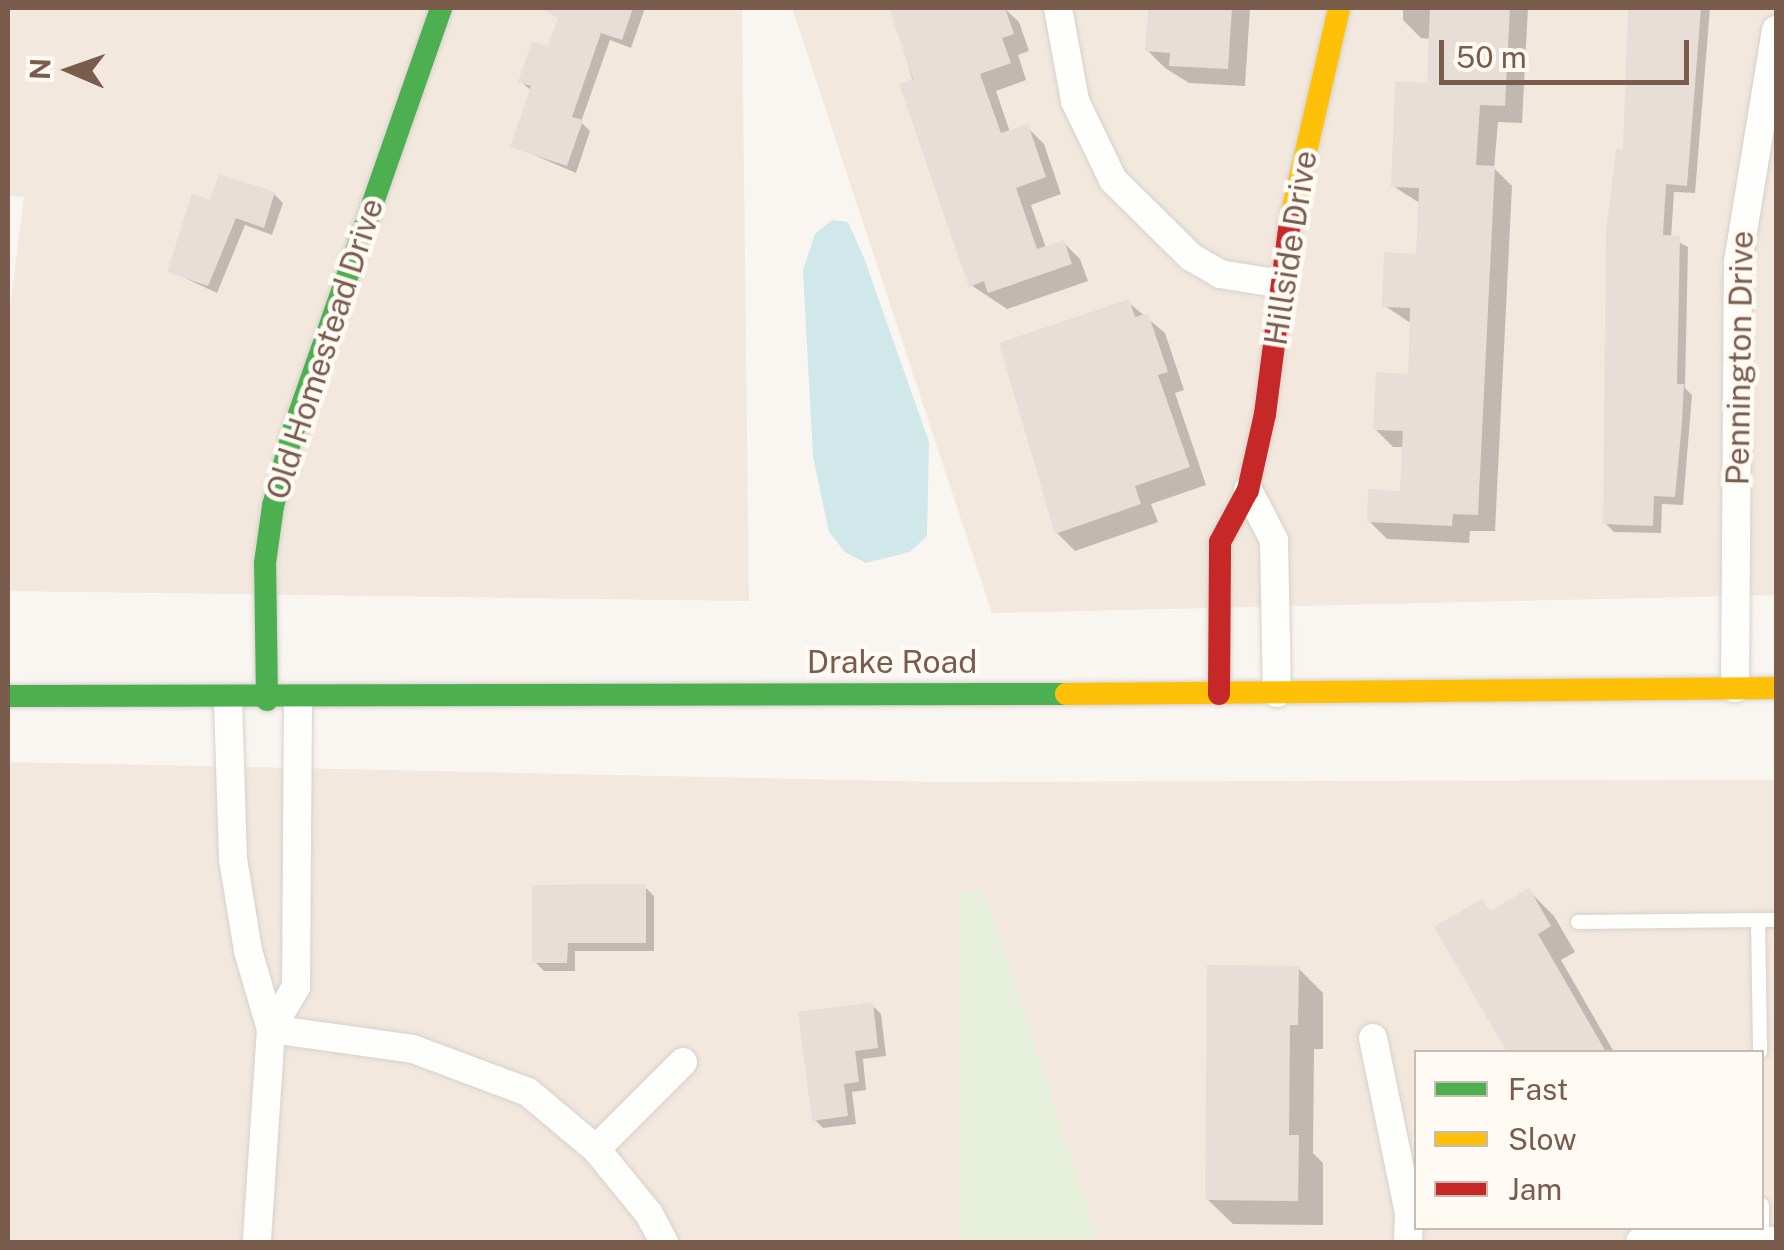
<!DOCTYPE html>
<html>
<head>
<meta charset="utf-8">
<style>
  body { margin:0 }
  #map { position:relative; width:1784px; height:1250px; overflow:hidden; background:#f9f5f0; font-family:"Public Sans",sans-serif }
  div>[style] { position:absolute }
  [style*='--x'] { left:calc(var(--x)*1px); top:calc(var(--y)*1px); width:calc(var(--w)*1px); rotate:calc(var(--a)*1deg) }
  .residential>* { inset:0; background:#f2e8de }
  .green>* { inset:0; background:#e7f0db }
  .water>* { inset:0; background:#d0e8ea }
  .shadow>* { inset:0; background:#0003 }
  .building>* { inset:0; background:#e6ded7 }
  .roads { filter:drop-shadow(0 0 2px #d7d1cb) drop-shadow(0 0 2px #d7d1cb) }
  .lane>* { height:14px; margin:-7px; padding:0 7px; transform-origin:7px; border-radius:7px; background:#fefefd }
  .street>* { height:28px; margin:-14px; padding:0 14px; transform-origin:14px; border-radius:14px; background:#fefefd }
  .fast>* { height:22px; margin:-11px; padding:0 11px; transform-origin:11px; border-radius:11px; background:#4caf50 }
  .slow>* { height:22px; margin:-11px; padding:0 11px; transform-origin:11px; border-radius:11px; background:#ffc107 }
  .jam>* { height:22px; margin:-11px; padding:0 11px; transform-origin:11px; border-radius:11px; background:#c62828 }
  span { translate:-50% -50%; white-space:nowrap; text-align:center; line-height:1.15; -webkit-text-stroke:9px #fffaf3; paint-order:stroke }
  .street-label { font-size:32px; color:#7a5c4d }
  .frame { position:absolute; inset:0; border:10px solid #7a5c4d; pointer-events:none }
  .legend { position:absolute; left:1414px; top:1050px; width:350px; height:180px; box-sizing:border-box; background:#fffaf3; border:2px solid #cabbb1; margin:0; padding:12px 18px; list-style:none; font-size:30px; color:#7a5c4d }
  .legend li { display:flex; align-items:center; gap:20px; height:50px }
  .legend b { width:50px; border:2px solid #cabbb1 }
  .north { position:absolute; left:20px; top:20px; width:100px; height:100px; -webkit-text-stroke:8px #fffaf3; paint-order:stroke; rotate:272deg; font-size:28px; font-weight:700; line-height:40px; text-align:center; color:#7a5c4d }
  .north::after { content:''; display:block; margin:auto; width:35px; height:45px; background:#7a5c4d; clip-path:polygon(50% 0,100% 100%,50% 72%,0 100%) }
  .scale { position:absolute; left:1439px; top:40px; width:250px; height:45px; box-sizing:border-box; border:5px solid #7a5c4d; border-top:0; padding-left:12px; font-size:30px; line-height:35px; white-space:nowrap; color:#7a5c4d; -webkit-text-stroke:8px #fffaf3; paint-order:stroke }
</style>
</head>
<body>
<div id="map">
  <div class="residential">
    <i style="clip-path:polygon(8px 8px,742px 8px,749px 601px,8px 591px,8px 322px,24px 197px,8px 196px)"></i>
    <i style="clip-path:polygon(792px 8px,1776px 8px,1776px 595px,992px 613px)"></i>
    <i style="clip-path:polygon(evenodd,8px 762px,937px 782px,1776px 780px,1776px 1242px,8px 1242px,8px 762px,1416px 1052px,1762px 1052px,1762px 1228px,1416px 1228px,1416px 1052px)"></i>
  </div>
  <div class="green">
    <i style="clip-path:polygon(961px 892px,985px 893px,1099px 1242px,961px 1242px)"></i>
  </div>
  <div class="water">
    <i style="clip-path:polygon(832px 220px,848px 222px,864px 258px,929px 442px,927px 536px,910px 552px,866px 563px,845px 552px,829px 532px,813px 457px,803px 270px,815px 234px)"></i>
  </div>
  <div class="shadow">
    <i style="clip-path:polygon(564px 8px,645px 8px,631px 48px,610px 40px,581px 122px,590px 131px,576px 173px,513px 146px,532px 91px,520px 81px,549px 50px)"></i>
    <i style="clip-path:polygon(892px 8px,982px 13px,1004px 8px,1019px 22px,1029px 51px,1018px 55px,1026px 80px,996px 91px,1010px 132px,1027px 127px,1044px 144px,1061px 194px,1031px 205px,1046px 248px,1063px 242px,1080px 259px,1088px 281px,1007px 309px,971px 285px)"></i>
    <i style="clip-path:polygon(1150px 8px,1250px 8px,1245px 86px,1189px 83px,1165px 68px,1147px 50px)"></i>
    <i style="clip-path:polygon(1403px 8px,1528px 8px,1522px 123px,1498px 122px,1494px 168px,1512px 186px,1495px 531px,1470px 531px,1469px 543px,1387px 539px,1369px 521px,1402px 493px,1404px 447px,1393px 447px,1375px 429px,1410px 376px,1412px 324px,1385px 306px,1418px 257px,1421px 204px,1393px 186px,1430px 85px,1432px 39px,1421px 38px,1403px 20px)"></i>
    <i style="clip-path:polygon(1631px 8px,1710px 8px,1695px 193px,1674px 192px,1671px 238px,1688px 247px,1685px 388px,1692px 395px,1683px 505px,1662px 504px,1661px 533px,1614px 532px,1605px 523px)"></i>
    <i style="clip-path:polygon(274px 194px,283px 203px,272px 235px,245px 225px,217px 293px,170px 271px,212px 203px)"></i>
    <i style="clip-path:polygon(1128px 302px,1165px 333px,1184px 390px,1175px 393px,1206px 485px,1151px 504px,1158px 522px,1075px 551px,1057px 533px)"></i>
    <i style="clip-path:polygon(645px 887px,654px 896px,654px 951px,575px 951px,575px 971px,544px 971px,535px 962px)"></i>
    <i style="clip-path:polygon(1529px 891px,1554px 916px,1575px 952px,1561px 960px,1614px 1052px,1510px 1052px,1438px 928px,1482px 902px,1492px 913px)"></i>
    <i style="clip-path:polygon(1298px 968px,1323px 993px,1323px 1049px,1314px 1049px,1313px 1153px,1323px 1163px,1323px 1225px,1233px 1224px,1207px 1199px)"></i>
    <i style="clip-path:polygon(872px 1005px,881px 1014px,886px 1056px,863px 1059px,866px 1090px,852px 1092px,856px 1124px,823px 1128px,814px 1119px)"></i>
  </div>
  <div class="building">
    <i style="clip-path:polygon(540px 8px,633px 8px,622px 40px,601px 33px,572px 117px,583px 120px,567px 166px,510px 147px,531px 86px,518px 82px,532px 41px,548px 46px,558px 18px)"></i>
    <i style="clip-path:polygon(889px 8px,1005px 8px,1014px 34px,1002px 38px,1011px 63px,980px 74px,1001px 133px,1028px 124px,1046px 177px,1016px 188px,1037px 249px,1064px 240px,1072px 264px,988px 293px,984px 281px,969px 287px,899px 84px,913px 79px)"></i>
    <i style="clip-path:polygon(1148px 8px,1232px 8px,1228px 69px,1169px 66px,1170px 53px,1145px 51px)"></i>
    <i style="clip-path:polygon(1430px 8px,1510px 8px,1505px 106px,1480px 105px,1476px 165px,1495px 166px,1478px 515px,1453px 514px,1452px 526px,1367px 522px,1368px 489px,1400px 491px,1403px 431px,1373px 430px,1376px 372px,1408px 374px,1410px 308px,1382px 307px,1384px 252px,1416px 254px,1419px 188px,1391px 187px,1395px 81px,1427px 83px)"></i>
    <i style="clip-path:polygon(1628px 8px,1701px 8px,1687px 186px,1666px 184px,1663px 235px,1680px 236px,1677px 384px,1684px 384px,1682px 422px,1675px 497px,1654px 496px,1653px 526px,1603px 524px,1606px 232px,1616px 149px,1623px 149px)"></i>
    <i style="clip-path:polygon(219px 174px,275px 192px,264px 228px,236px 218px,208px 286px,167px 272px,192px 194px,210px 200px)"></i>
    <i style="clip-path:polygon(1129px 299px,1135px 317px,1148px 313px,1168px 372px,1158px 375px,1190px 467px,1135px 486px,1141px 504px,1055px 534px,999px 343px)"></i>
    <i style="clip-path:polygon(646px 884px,646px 943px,568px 943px,567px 963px,532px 963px,532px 885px)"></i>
    <i style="clip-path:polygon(1529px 888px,1551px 926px,1538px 934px,1606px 1052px,1507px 1052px,1434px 927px,1482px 899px,1490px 911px)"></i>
    <i style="clip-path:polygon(1207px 965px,1299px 966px,1298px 1025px,1290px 1025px,1289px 1135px,1299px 1135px,1298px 1201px,1205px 1200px)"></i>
    <i style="clip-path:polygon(873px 1002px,878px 1048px,855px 1051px,859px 1082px,844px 1084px,848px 1116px,812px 1121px,798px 1012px)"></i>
  </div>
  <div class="roads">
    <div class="lane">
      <i style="--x:1758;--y:920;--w:18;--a:0"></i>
      <i style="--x:1578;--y:922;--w:180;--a:-0.6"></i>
      <i style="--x:1758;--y:920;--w:132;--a:89.1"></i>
      <i style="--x:1762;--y:1205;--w:35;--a:90"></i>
    </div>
    <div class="street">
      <i style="--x:1058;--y:8;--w:95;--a:79.6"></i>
      <i style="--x:1075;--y:101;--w:88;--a:64.3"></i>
      <i style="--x:1113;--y:180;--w:110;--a:44.6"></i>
      <i style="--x:1191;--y:257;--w:34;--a:30"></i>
      <i style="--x:1220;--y:274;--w:62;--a:9.3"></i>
      <i style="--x:1248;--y:490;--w:56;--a:62.5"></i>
      <i style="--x:1274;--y:540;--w:153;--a:88.9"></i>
      <i style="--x:1735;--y:688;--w:426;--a:-89.6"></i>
      <i style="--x:1738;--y:262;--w:235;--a:-80.7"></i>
      <i style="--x:228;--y:700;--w:159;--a:88.2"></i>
      <i style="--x:233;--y:859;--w:93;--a:80.7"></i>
      <i style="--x:248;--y:951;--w:81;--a:73.6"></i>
      <i style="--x:271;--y:1029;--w:213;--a:93.8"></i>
      <i style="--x:271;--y:1029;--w:143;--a:8"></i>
      <i style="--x:413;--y:1049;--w:123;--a:20.5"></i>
      <i style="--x:528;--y:1092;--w:89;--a:40"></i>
      <i style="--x:596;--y:1149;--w:84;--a:50.8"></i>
      <i style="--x:649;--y:1214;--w:32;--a:62"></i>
      <i style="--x:271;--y:1029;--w:49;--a:-59.2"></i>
      <i style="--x:296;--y:987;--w:287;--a:-89.6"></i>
      <i style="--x:1373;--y:1038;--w:179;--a:78.4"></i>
      <i style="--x:1409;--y:1213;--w:29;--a:92"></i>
      <i style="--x:596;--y:1149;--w:123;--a:-45"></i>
      <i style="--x:1640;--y:1242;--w:136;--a:-0.4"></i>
    </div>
    <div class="fast">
      <i style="--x:8;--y:696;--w:1058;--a:-0.11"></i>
      <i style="--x:267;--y:700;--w:137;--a:-90.8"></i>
      <i style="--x:265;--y:563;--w:58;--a:-82"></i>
      <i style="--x:273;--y:506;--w:78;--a:-75.1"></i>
      <i style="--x:293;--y:431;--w:448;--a:-70.7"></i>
    </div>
    <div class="slow">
      <i style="--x:1290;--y:221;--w:219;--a:-77"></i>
      <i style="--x:1066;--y:694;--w:710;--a:-0.48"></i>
    </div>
    <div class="jam">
      <i style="--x:1219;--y:694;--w:152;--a:-89.6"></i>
      <i style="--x:1220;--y:542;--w:59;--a:-61.7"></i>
      <i style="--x:1248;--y:490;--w:78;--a:-77.4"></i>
      <i style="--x:1265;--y:414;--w:195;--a:-82.6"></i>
    </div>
  </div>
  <div class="street-label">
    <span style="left:1291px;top:248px;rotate:-81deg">Hillside Drive</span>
    <span style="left:325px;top:349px;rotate:-72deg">Old Homestead Drive</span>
    <span style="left:1740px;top:358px;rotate:-89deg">Pennington Drive</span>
    <span style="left:892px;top:662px">Drake Road</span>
  </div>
  <div class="frame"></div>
  <ul class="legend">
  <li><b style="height:12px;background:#4caf50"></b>Fast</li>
  <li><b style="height:12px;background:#ffc107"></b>Slow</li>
  <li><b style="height:12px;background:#c62828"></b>Jam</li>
  </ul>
  <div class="north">N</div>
  <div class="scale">50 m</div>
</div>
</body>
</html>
